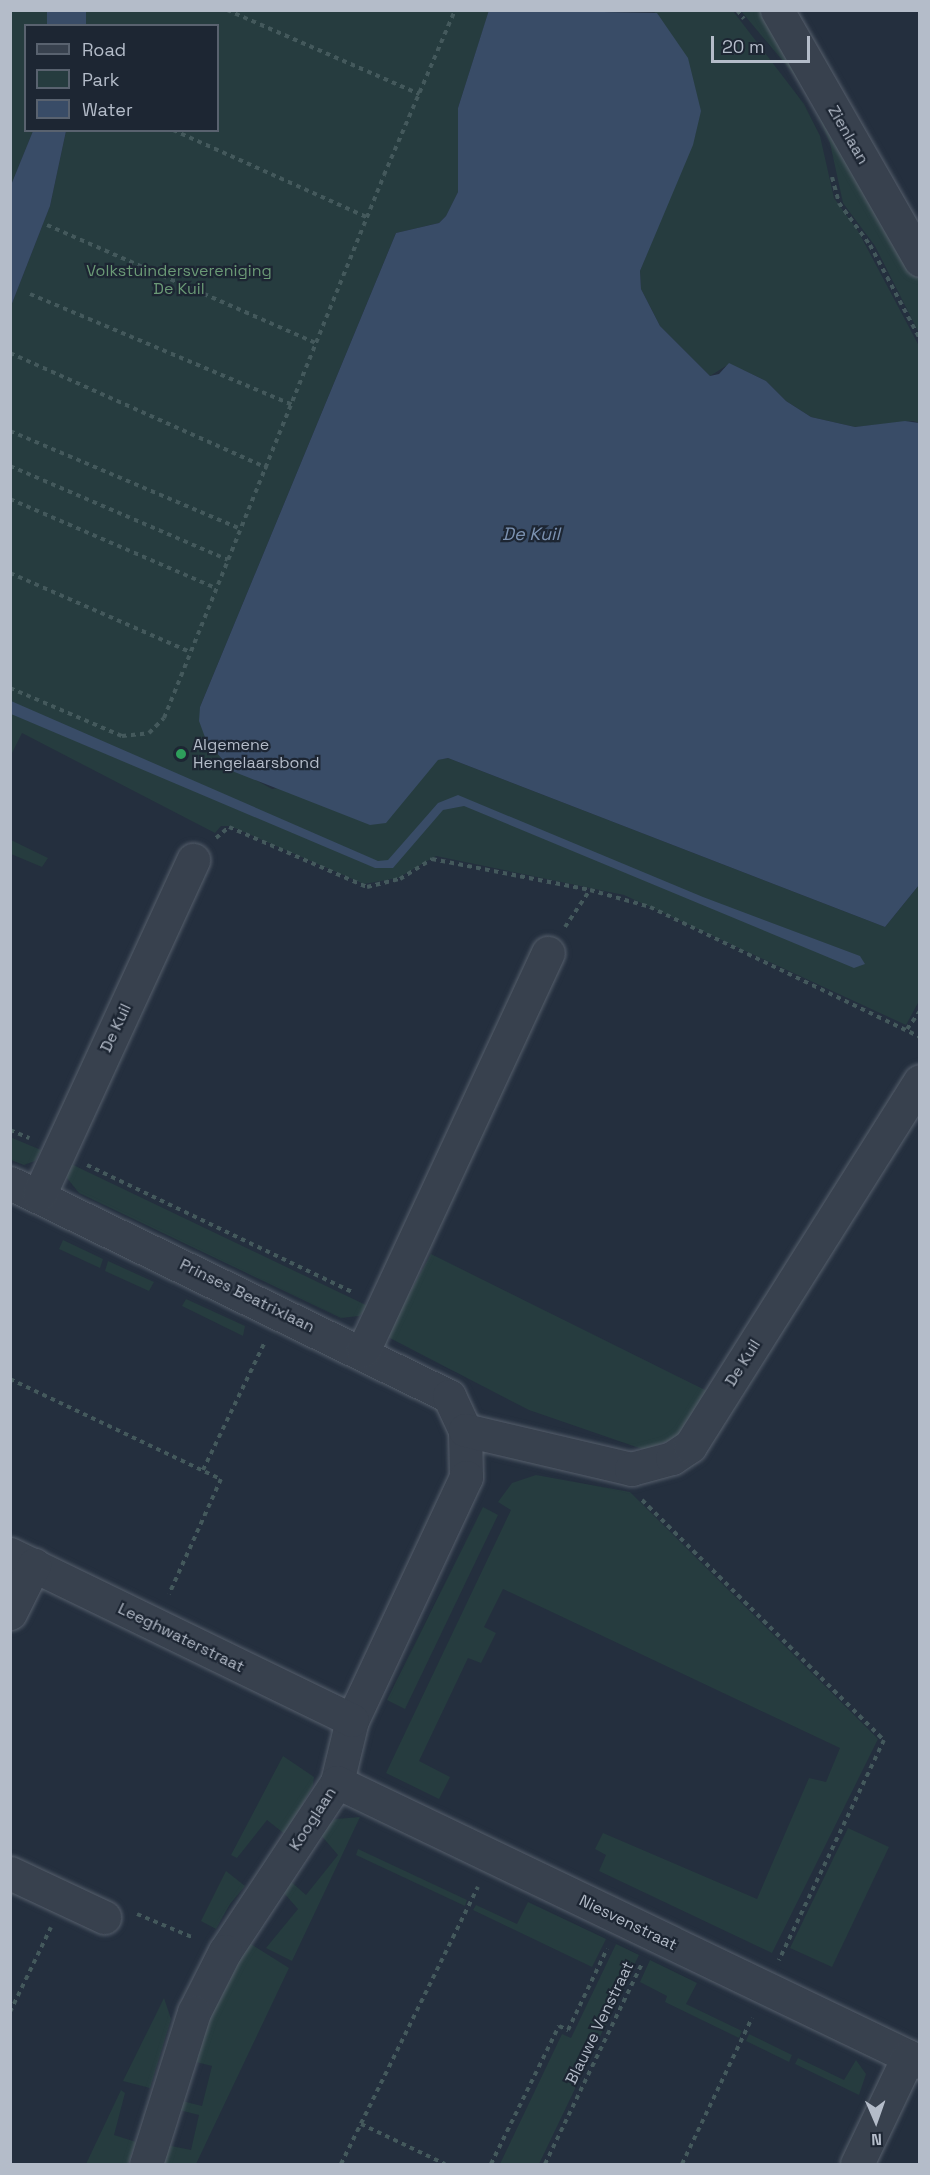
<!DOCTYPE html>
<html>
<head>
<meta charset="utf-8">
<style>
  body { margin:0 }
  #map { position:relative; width:930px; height:2175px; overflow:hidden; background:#242f3e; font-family:"Space Grotesk",sans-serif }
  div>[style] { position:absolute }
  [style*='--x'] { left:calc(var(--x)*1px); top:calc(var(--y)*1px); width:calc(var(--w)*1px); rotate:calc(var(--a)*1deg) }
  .green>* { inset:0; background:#263c3f }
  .water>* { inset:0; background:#394c67 }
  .path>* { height:4px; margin-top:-2px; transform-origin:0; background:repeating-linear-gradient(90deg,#44595c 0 4.5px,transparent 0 9px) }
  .roads { filter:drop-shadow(0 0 2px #565f6c) drop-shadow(0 0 2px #565f6c) }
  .minor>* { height:33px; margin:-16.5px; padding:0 16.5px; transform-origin:16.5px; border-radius:16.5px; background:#38414e }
  .dots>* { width:16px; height:16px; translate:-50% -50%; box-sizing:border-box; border:3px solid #1d2633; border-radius:50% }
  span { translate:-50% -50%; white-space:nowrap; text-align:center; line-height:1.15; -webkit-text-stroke:4.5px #1d2633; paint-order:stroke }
  .street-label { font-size:16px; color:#b4bcc9 }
  .park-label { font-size:16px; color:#6b9a76 }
  .poi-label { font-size:16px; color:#b4bcc9 }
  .left { translate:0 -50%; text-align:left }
  .water-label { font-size:18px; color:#7c92b1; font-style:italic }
  .frame { position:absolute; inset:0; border:12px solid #b4bcc9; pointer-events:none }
  .legend { position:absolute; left:24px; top:24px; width:195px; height:108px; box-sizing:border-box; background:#1d2633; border:2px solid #59626f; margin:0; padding:8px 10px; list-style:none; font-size:18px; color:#b4bcc9 }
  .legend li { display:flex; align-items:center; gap:12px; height:30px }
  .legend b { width:30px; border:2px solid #59626f }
  .north { position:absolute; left:846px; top:2091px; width:60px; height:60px; -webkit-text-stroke:4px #1d2633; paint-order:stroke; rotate:178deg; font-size:16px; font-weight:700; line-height:24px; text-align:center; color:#b4bcc9 }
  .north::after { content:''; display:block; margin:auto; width:21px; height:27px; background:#b4bcc9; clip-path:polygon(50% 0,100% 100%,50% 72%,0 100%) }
  .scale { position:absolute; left:711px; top:36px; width:99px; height:27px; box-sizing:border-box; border:3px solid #b4bcc9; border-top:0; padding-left:8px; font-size:18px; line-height:21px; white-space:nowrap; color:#b4bcc9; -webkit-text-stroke:4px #1d2633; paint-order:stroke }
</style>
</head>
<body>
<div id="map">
  <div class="green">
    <i style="clip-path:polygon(11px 11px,47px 11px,47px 25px,26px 26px,26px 130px,33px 131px,11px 185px)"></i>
    <i style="clip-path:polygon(86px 11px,489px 11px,458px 108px,458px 192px,446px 216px,439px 223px,396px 233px,200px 707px,222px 761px,272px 789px,448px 758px,885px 927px,919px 885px,919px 1001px,906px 1025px,624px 895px,436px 856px,398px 878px,364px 884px,230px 826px,221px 826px,215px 833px,22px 733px,11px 755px,11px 306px,50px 206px,66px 131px,218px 130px,218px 26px,86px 25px)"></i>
    <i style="clip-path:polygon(654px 11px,733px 11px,804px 104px,820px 136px,834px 198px,858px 231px,919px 346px,919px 423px,913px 421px,855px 427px,811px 417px,786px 401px,766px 381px,745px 371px,726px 366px,710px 376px,660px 326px,641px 289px,640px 271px,696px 132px)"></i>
    <i style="clip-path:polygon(741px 11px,763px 11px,919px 281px,919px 333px,875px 246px,843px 203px,830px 143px,814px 106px,793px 73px)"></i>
    <i style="clip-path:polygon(11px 840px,48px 858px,42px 867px,11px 854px)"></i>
    <i style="clip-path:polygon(10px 1137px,41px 1150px,35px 1161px,24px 1165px,11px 1160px)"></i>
    <i style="clip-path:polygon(69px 1163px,370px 1307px,359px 1316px,341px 1318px,79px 1193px,67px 1178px)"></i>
    <i style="clip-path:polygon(63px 1240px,103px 1259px,100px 1268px,59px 1249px)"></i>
    <i style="clip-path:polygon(431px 1254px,707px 1391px,678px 1437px,645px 1450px,529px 1410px,386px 1336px)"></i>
    <i style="clip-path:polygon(108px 1261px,154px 1282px,149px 1291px,105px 1271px)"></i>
    <i style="clip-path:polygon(186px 1299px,245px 1326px,243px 1336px,182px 1306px)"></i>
    <i style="clip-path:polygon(536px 1475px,630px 1492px,878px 1739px,772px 1953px,599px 1871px,606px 1855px,595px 1849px,603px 1833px,757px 1899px,809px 1778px,826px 1782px,840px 1748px,503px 1589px,484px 1627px,496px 1633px,481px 1663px,468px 1658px,419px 1761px,450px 1777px,439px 1799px,386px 1773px,511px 1510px,498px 1502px,512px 1483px)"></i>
    <i style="clip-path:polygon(483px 1507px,498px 1515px,405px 1709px,387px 1700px)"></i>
    <i style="clip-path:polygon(283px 1756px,314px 1777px,313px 1785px,286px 1835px,267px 1820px,237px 1858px,231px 1855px)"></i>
    <i style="clip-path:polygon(360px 1817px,292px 1961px,266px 1948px,298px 1909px,283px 1892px,289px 1880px,306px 1895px,338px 1855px,320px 1834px,324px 1828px,336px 1819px)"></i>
    <i style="clip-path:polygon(848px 1828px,889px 1847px,832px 1967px,790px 1948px)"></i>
    <i style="clip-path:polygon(358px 1849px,467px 1900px,465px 1906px,356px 1855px)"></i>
    <i style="clip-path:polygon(226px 1871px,245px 1886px,230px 1904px,216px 1929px,201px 1921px)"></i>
    <i style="clip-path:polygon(528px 1902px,606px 1939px,592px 1967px,473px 1910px,476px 1905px,517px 1924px)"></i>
    <i style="clip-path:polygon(246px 1941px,289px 1968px,196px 2164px,163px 2164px,166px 2145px,191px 2150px,199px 2115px,175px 2109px,178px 2100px,202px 2106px,212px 2066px,188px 2060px)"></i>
    <i style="clip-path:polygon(616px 1944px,639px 1955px,539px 2164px,500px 2164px,562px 2034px,571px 2038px)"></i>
    <i style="clip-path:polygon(650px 1960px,697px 1983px,686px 2004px,742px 2031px,739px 2038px,665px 2002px,667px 1996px,640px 1982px)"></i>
    <i style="clip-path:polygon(164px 1998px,171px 2019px,150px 2088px,123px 2081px)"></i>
    <i style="clip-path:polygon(749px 2034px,792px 2055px,789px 2062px,746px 2041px)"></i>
    <i style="clip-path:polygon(798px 2058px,844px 2080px,856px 2060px,866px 2074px,859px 2095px,795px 2064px)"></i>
    <i style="clip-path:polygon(121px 2090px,125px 2093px,114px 2135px,136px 2142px,128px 2164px,86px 2164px)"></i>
  </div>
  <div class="water">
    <i style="clip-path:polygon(489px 10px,657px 13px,688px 58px,701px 111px,693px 145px,640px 271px,641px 289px,660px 326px,710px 376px,719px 374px,729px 363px,766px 381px,786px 401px,811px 417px,855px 427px,905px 421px,919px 423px,919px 885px,885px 927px,448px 758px,438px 760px,386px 823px,370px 825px,232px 771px,206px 740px,199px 721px,200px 707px,396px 233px,439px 223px,446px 216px,458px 192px,458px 108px)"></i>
    <i style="clip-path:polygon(47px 11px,86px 11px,86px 25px,47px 25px)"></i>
    <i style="clip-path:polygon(33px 131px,66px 131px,50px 206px,11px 306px,11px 185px)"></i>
    <i style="clip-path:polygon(11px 701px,378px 861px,388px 860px,438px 803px,458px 795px,703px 897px,860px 956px,865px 964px,854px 968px,464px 806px,443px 810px,393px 868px,375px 868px,11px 714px)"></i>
  </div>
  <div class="path">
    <i style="--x:227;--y:10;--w:210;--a:23.6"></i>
    <i style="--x:737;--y:10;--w:11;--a:52"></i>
    <i style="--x:173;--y:130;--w:213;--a:24.2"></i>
    <i style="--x:832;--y:177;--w:27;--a:75"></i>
    <i style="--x:839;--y:203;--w:52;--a:53.6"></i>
    <i style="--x:870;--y:245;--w:106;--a:62"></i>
    <i style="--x:47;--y:225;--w:296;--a:23.7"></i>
    <i style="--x:30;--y:294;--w:285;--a:22.9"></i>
    <i style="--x:10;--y:353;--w:282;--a:24.1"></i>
    <i style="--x:10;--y:431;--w:251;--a:23"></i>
    <i style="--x:10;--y:466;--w:237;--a:23.3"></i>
    <i style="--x:10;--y:499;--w:224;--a:23.4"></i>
    <i style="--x:10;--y:573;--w:197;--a:23.7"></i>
    <i style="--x:10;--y:688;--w:122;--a:23.2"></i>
    <i style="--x:122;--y:736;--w:27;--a:-6"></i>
    <i style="--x:149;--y:733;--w:21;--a:-45"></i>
    <i style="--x:164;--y:718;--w:586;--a:-67.94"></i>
    <i style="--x:384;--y:175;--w:180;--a:-66.7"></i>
    <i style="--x:216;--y:838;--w:17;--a:-40"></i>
    <i style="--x:229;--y:827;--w:150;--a:23.5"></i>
    <i style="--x:367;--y:887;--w:34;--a:-14"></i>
    <i style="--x:400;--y:879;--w:38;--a:-32"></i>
    <i style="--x:432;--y:859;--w:161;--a:11.1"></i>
    <i style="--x:590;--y:890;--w:62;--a:15.8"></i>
    <i style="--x:650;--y:907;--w:300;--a:25.7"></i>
    <i style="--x:565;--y:927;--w:45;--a:-56"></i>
    <i style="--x:907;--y:1029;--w:22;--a:-54"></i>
    <i style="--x:10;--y:1130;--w:21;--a:23"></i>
    <i style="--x:87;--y:1165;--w:296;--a:25.6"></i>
    <i style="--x:10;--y:1379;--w:233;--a:25.4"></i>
    <i style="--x:221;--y:1479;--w:126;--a:114.3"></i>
    <i style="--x:203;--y:1470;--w:140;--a:-64.2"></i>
    <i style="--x:642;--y:1500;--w:341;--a:44.8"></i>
    <i style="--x:884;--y:1740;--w:244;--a:115.5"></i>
    <i style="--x:137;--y:1914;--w:62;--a:22.8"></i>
    <i style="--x:10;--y:2012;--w:94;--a:-64.2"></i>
    <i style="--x:361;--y:2124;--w:93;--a:25.5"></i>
    <i style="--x:341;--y:2164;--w:309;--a:-63.7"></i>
    <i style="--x:491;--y:2164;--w:154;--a:-63.8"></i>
    <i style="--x:559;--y:2026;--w:10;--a:24"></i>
    <i style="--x:568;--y:2030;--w:90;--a:-64.3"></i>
    <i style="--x:545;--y:2164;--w:221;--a:-64.2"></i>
    <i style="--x:682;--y:2164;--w:162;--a:-64.4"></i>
  </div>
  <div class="roads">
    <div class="minor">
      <i style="--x:777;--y:10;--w:288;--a:60.2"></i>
      <i style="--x:10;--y:1183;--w:488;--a:25.9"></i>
      <i style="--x:449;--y:1396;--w:38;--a:65"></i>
      <i style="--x:465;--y:1430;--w:47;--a:88.8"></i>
      <i style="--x:466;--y:1477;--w:268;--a:115.1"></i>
      <i style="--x:352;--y:1720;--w:64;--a:103.6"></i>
      <i style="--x:337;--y:1782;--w:203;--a:123.5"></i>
      <i style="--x:225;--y:1951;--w:68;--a:116.9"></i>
      <i style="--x:194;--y:2012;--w:159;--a:107.5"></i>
      <i style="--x:39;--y:1195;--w:369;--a:-65.3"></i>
      <i style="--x:363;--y:1351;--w:439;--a:-65.1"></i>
      <i style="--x:465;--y:1430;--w:171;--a:13.2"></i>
      <i style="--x:631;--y:1469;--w:42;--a:-15"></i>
      <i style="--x:672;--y:1458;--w:22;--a:-34"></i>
      <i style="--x:690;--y:1446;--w:431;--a:-57.8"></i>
      <i style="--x:10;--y:1554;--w:380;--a:25.9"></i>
      <i style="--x:10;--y:1613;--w:54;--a:-63.4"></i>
      <i style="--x:337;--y:1782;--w:647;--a:25.65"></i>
      <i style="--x:10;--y:1873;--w:104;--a:25.1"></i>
      <i style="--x:857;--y:2164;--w:119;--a:-64.5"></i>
    </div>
  </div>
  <div class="dots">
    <i style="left:181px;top:754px;background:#2e9e5b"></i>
  </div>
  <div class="street-label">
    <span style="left:848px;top:135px;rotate:60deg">Zienlaan</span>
    <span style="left:116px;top:1028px;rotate:-65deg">De Kuil</span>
    <span style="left:247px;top:1296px;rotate:26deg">Prinses Beatrixlaan</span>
    <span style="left:743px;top:1363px;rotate:-58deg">De Kuil</span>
    <span style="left:181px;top:1638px;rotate:26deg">Leeghwaterstraat</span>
    <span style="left:313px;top:1819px;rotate:-57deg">Kooglaan</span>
    <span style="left:628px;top:1923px;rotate:26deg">Niesvenstraat</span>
    <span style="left:600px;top:2023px;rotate:-64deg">Blauwe Venstraat</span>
  </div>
  <div class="park-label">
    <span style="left:179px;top:280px">Volkstuindersvereniging<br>De Kuil</span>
  </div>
  <div class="poi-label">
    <span class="left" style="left:193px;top:754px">Algemene<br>Hengelaarsbond</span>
  </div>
  <div class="water-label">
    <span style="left:531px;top:534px">De Kuil</span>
  </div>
  <div class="frame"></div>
  <ul class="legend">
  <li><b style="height:8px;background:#38414e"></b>Road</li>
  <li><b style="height:16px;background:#263c3f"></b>Park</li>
  <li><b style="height:16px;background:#394c67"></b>Water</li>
  </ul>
  <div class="north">N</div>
  <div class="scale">20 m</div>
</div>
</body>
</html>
